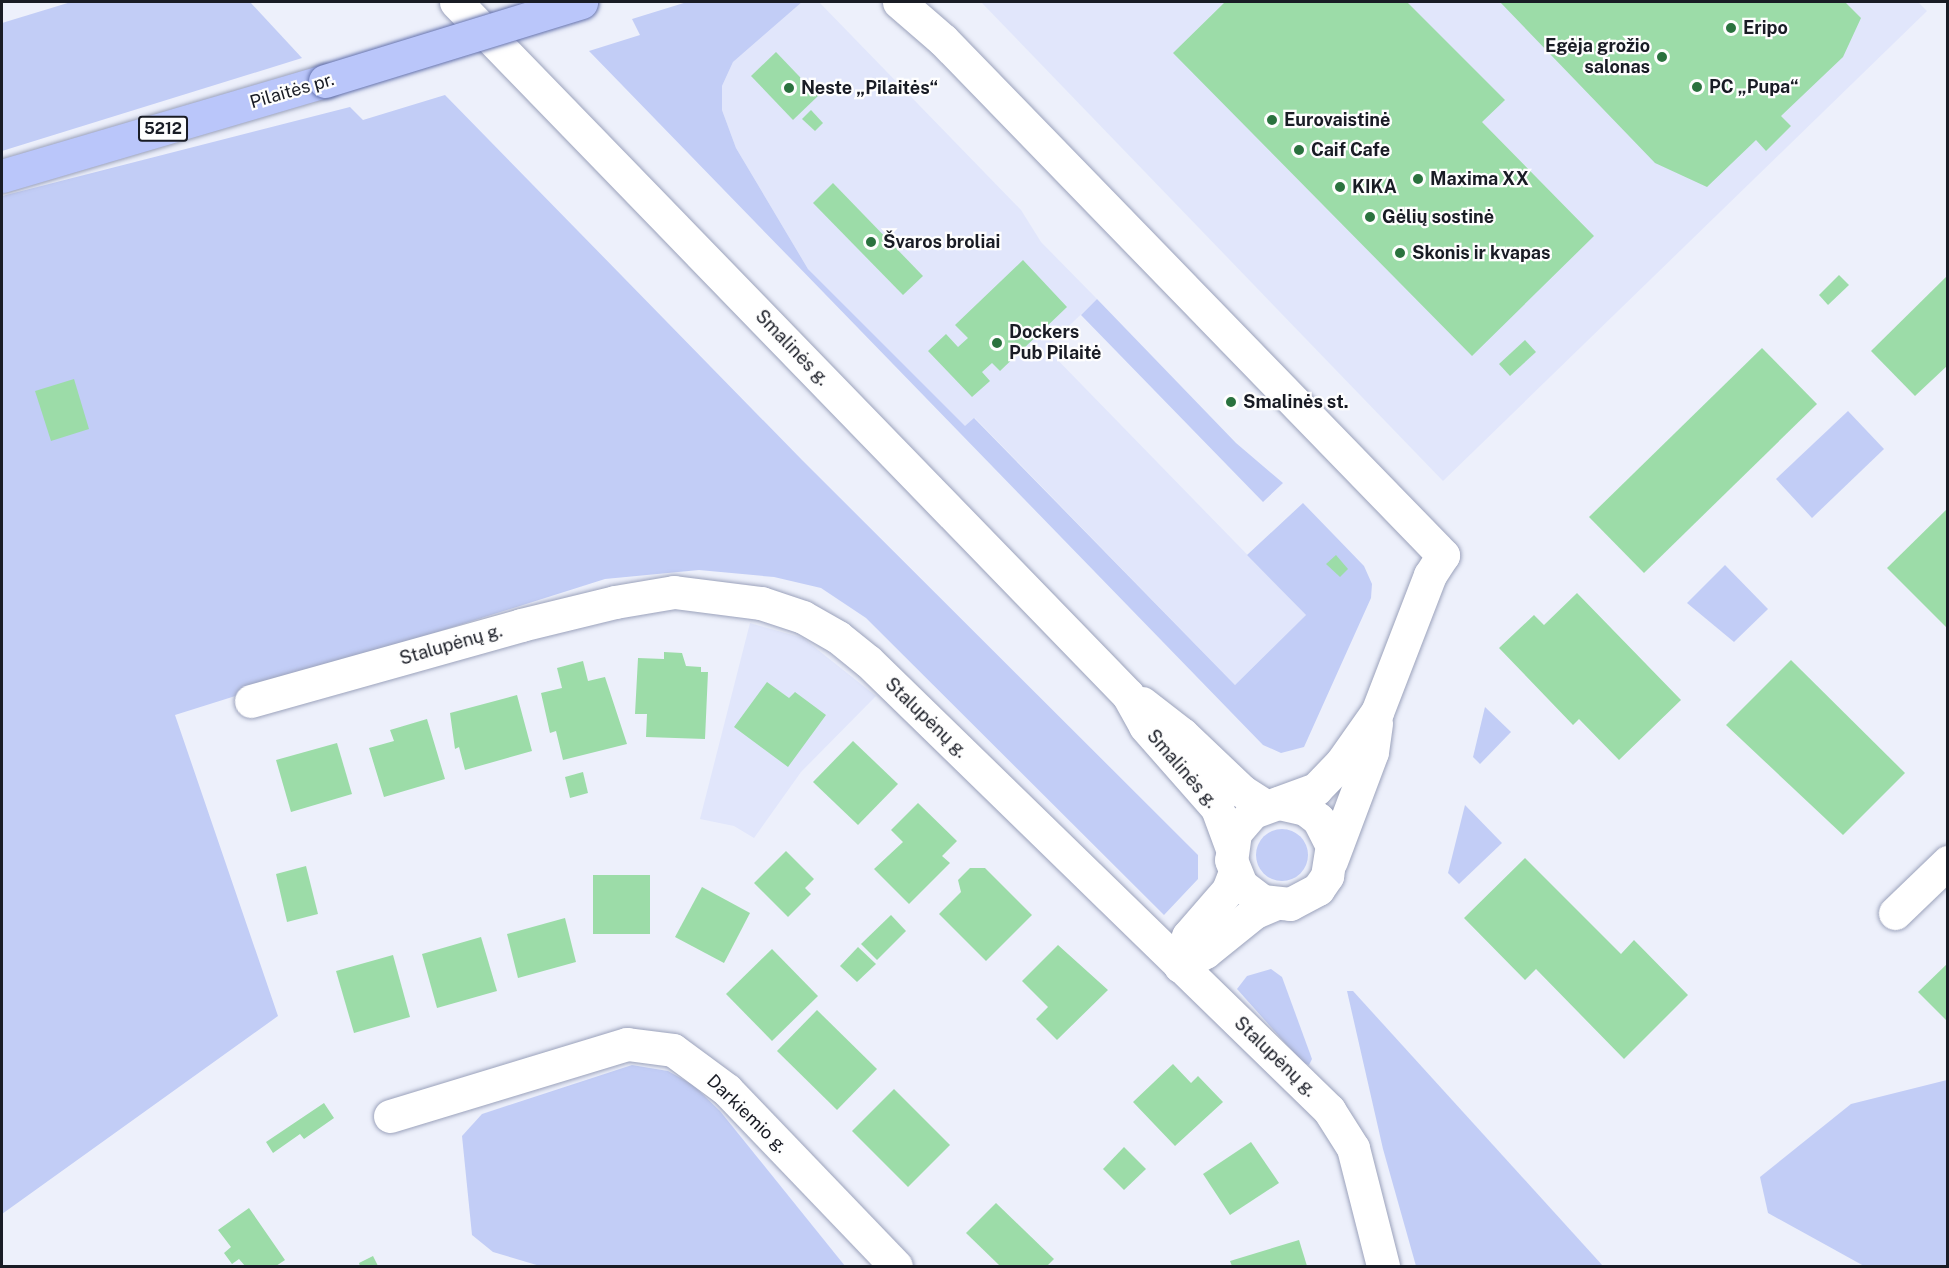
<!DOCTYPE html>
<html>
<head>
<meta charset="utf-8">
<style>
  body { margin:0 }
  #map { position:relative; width:1949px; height:1268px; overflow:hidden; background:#edf0fb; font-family:"Public Sans",sans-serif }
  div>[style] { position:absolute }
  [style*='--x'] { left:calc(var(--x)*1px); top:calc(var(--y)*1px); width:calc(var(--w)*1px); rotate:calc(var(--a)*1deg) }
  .built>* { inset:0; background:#e1e6fb }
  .green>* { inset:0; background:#c2cdf6 }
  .round { border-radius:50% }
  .building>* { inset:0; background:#9cdca8 }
  .roads { filter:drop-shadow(0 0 2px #9ba2bb) drop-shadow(0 0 2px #9ba2bb) }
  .street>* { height:33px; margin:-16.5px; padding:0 16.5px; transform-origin:16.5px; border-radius:16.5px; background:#fff }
  .primary>* { height:33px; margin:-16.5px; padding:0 16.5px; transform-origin:16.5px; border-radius:16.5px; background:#bac6fa }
  .bridges { filter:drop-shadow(0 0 2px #6472ad) drop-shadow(0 0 2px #6472ad) }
  .primary-bridge>* { height:33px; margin:-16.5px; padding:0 16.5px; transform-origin:16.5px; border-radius:16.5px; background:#bac6fa }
  .dots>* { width:16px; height:16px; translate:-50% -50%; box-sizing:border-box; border:3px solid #fefefe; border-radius:50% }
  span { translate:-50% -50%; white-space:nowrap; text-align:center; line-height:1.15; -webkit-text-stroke:4.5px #fefefe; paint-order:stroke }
  .shield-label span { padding:2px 4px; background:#fefefe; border:2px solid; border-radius:4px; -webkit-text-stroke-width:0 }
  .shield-label { font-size:16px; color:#191c25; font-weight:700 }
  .poi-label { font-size:18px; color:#191c25; font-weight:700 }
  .left { translate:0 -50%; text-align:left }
  .right { translate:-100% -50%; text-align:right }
  .street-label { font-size:18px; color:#191c25 }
  .frame { position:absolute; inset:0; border:3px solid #191c25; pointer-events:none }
</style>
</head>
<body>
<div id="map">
  <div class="built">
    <i style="clip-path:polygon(802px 2px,819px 2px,1021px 210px,1041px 242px,1097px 299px,1046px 348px,1306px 615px,1235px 685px,975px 418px,965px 427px,808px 269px,736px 148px,722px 110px,722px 86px,733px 62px)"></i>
    <i style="clip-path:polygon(981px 2px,1918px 2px,1927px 11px,1443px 481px)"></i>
    <i style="clip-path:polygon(750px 623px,803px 638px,876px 696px,801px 772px,754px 838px,734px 826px,700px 819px)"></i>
  </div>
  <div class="green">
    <i style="clip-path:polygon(71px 2px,250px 2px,302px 58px,2px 151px,2px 23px)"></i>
    <i style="clip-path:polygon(687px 2px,802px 2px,733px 62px,722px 86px,722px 110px,736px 148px,808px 269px,965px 426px,974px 418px,1235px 685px,1306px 615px,1247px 555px,1303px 503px,1364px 566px,1372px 584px,1371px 598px,1304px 747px,1281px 753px,1263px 745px,589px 51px,640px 35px,632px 19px)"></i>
    <i style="clip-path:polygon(445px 95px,802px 460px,1198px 855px,1198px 879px,1164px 915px,866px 618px,821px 588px,774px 577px,699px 570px,605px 579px,175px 715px,278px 1016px,2px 1214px,2px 196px,350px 107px,363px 120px)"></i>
    <i style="clip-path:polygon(1097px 299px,1236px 443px,1283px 483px,1263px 502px,1081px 315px)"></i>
    <i style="clip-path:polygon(1848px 411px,1884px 449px,1812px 518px,1776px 479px)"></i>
    <i style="clip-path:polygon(1725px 565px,1768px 609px,1734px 642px,1687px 603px)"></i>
    <i style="clip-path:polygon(1485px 707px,1511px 732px,1480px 764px,1473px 757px)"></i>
    <i style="clip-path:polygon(1465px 805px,1502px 843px,1459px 884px,1448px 873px)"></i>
    <i class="round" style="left:1256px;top:829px;width:52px;height:52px"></i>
    <i style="clip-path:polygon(1271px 969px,1282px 977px,1312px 1059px,1309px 1065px,1303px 1063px,1237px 989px,1247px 976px)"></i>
    <i style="clip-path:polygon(1347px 991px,1353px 991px,1603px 1266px,1416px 1266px,1383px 1149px)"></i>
    <i style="clip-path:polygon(632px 1065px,668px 1071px,693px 1085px,720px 1111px,845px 1266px,540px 1266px,493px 1252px,472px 1235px,462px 1136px,482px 1114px)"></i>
    <i style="clip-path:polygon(1947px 1080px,1947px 1266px,1864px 1266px,1768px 1213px,1760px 1177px,1851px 1104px)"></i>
  </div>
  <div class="building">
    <i style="clip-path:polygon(1225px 2px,1407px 2px,1505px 100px,1482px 122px,1594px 236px,1472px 356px,1173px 53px)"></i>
    <i style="clip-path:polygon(1500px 2px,1845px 2px,1861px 18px,1843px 57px,1781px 116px,1791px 126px,1766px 151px,1756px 140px,1707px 187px,1655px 163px)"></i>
    <i style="clip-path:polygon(776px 52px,818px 96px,793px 120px,751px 76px)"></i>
    <i style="clip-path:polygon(811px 110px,823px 123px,815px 131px,802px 119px)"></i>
    <i style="clip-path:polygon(833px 183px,923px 276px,903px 295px,813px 203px)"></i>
    <i style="clip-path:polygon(1023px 260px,1067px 307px,1000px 371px,992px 363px,982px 372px,990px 381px,972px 397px,928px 351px,946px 334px,958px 347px,968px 338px,955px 325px)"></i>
    <i style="clip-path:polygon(1839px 275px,1849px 285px,1828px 305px,1819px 295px)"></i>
    <i style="clip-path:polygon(1948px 275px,1948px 365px,1915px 396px,1871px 351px)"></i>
    <i style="clip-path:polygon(1525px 340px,1536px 352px,1510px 376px,1499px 364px)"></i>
    <i style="clip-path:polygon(1762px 348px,1817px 404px,1644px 573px,1589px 517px)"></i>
    <i style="clip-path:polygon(74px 379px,89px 429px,51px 441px,35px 391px)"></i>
    <i style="clip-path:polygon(1948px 508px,1948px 629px,1887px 568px)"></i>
    <i style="clip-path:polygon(1336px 555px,1348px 569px,1340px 577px,1326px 564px)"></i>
    <i style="clip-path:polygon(1577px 593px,1681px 700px,1619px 760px,1579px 719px,1573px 725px,1499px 648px,1534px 615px,1544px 625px)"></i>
    <i style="clip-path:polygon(664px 652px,682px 653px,686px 666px,701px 667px,701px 672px,708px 672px,705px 739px,646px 737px,647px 714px,635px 714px,638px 658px,664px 659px)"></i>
    <i style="clip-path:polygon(1791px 660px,1905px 773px,1843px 835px,1726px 725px)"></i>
    <i style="clip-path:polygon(583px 661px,588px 681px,605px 677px,627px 744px,563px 760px,556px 731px,550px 733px,541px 693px,562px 688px,557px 668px)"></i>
    <i style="clip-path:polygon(767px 682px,789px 698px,795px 692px,826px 715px,788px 767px,734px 727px)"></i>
    <i style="clip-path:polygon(517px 695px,532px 751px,465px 770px,459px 747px,455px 749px,450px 713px)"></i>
    <i style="clip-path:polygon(427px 719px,445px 779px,384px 797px,369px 748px,394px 741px,390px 730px)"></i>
    <i style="clip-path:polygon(853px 741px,898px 784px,858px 825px,813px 782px)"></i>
    <i style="clip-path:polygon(337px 743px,352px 794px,291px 812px,276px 760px)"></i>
    <i style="clip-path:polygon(583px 772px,588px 793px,570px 798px,565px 777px)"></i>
    <i style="clip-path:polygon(918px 803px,957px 841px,942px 856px,950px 863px,909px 904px,874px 869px,903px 842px,891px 830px)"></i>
    <i style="clip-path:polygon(786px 851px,814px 879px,805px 888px,811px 894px,788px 917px,754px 883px)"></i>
    <i style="clip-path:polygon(1525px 858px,1621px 954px,1634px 940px,1688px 995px,1624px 1059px,1536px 969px,1525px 980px,1464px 918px)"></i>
    <i style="clip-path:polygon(306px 866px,318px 914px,287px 922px,276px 874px)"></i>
    <i style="clip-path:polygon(970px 868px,985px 868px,1032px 915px,986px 961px,939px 914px,961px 892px,958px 880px)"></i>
    <i style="clip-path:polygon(593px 875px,650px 875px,650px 934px,593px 934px)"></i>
    <i style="clip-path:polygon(702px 887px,750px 913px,724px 963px,675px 937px)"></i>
    <i style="clip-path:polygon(891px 915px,906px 931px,877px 960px,861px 944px)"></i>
    <i style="clip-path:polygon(565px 918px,576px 962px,518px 978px,507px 934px)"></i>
    <i style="clip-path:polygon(481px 937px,497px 991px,437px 1008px,422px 954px)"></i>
    <i style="clip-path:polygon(1058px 945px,1108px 990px,1057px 1040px,1036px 1019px,1048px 1007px,1022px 981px)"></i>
    <i style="clip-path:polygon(858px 947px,876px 964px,857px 982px,840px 966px)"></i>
    <i style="clip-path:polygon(772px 949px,818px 996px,772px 1041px,726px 994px)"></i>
    <i style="clip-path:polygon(393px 955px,410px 1017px,354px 1033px,336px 971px)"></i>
    <i style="clip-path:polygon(1948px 963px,1948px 1022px,1918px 992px)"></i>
    <i style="clip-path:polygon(817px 1010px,877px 1069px,837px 1110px,777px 1051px)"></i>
    <i style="clip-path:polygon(1173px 1064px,1191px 1083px,1198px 1076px,1223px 1102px,1175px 1146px,1133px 1102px)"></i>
    <i style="clip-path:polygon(894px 1089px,950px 1145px,908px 1187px,852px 1131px)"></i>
    <i style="clip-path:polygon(324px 1103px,334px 1118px,304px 1139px,300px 1134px,273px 1153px,266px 1142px)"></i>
    <i style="clip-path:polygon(1251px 1142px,1279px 1183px,1230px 1215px,1203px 1174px)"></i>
    <i style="clip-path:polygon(1124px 1147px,1146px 1169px,1124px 1190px,1103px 1169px)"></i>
    <i style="clip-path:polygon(996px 1203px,1054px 1259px,1047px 1266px,1000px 1266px,966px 1233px)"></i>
    <i style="clip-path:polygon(249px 1208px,285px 1260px,276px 1266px,245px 1266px,239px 1259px,232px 1264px,224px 1253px,231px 1247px,218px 1230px)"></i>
    <i style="clip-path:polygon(1299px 1240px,1307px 1266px,1232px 1266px,1230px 1261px)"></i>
    <i style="clip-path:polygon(373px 1256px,378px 1266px,360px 1266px,359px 1263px)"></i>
  </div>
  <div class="roads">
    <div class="street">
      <i style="--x:456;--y:2;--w:965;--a:45.88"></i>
      <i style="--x:1128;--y:695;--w:35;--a:61"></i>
      <i style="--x:1145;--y:726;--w:109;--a:48.7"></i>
      <i style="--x:1217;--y:808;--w:40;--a:69.8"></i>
      <i style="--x:899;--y:2;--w:58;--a:40.8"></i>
      <i style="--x:943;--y:40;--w:718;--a:45.85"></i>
      <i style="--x:1443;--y:555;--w:24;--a:123"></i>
      <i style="--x:1430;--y:575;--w:147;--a:111.1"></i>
      <i style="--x:1377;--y:712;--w:62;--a:125.2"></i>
      <i style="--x:1341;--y:763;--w:36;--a:134"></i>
      <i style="--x:1316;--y:789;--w:67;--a:159.9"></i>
      <i style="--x:1253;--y:812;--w:28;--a:131"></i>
      <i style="--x:1235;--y:833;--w:27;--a:98"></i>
      <i style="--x:1231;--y:860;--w:27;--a:68"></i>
      <i style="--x:1241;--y:885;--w:26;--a:37"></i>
      <i style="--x:1262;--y:901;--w:28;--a:6"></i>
      <i style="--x:1290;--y:904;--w:32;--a:-28"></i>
      <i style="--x:1318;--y:889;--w:16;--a:-55"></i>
      <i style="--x:1327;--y:876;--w:30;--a:-81"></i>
      <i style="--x:1332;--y:846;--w:30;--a:-117"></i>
      <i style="--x:1318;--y:819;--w:16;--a:-142"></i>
      <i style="--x:1305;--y:809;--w:27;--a:-167"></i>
      <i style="--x:251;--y:701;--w:280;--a:-15.7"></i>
      <i style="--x:521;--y:625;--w:97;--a:-13.7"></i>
      <i style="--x:615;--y:602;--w:60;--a:-9.6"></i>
      <i style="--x:674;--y:592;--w:88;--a:7.2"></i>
      <i style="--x:761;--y:603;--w:44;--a:18.4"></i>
      <i style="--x:803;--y:617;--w:40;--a:29.7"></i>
      <i style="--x:838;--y:637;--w:38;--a:39"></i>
      <i style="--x:868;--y:661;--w:644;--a:44.24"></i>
      <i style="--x:1329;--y:1110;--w:45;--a:57.7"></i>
      <i style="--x:1353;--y:1148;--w:122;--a:75.7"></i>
      <i style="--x:1142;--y:703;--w:51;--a:37.8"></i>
      <i style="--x:1182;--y:734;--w:83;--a:43.5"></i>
      <i style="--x:1242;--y:791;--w:27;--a:33"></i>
      <i style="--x:1331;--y:861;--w:116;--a:-69.4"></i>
      <i style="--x:1372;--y:752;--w:29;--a:-82"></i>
      <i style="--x:1895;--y:913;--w:74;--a:-43.9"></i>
      <i style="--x:1180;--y:966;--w:29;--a:-29"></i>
      <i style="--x:1205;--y:952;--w:64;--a:-38.7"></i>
      <i style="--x:1255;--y:912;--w:21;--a:-23"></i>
      <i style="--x:1180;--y:966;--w:31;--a:-75"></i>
      <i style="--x:1188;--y:936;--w:61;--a:-49"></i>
      <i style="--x:1228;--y:890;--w:17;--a:-69"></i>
      <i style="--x:390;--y:1116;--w:248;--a:-16.9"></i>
      <i style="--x:627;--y:1044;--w:46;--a:7.4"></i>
      <i style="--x:673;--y:1050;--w:67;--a:36.5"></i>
      <i style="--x:727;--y:1090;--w:244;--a:46.2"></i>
    </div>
    <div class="primary">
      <i style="--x:2;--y:176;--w:337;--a:-16.4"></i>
    </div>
  </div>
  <div class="bridges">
    <div class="primary-bridge">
      <i style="--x:325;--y:81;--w:268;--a:-17.1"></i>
    </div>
  </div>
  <div class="dots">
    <i style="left:1731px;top:28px;background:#2a723e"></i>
    <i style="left:1662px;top:57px;background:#2a723e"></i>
    <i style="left:1697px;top:87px;background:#2a723e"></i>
    <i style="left:789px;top:88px;background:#2a723e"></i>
    <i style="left:1272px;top:120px;background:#2a723e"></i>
    <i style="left:1299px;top:150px;background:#2a723e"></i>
    <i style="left:1418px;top:179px;background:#2a723e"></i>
    <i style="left:1340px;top:187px;background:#2a723e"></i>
    <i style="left:1370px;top:217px;background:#2a723e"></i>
    <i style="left:871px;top:242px;background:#2a723e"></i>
    <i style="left:1400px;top:253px;background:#2a723e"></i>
    <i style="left:997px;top:343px;background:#2a723e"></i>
    <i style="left:1231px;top:402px;background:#2a723e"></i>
  </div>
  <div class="shield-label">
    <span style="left:163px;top:129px">5212</span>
  </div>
  <div class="poi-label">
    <span class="left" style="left:1743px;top:28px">Eripo</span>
    <span class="right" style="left:1650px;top:57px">Egėja grožio<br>salonas</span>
    <span class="left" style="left:1709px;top:87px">PC „Pupa“</span>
    <span class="left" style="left:801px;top:88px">Neste „Pilaitės“</span>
    <span class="left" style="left:1284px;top:120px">Eurovaistinė</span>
    <span class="left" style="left:1311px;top:150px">Caif Cafe</span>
    <span class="left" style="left:1430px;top:179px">Maxima XX</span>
    <span class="left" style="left:1352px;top:187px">KIKA</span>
    <span class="left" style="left:1382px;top:217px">Gėlių sostinė</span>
    <span class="left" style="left:883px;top:242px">Švaros broliai</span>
    <span class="left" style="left:1412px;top:253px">Skonis ir kvapas</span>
    <span class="left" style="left:1009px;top:343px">Dockers<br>Pub Pilaitė</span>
    <span class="left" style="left:1243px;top:402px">Smalinės st.</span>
  </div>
  <div class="street-label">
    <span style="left:292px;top:91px;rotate:-16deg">Pilaitės pr.</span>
    <span style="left:792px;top:348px;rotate:46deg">Smalinės g.</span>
    <span style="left:451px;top:645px;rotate:-16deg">Stalupėnų g.</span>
    <span style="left:926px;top:718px;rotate:44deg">Stalupėnų g.</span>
    <span style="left:1182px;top:769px;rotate:49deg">Smalinės g.</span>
    <span style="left:1275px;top:1057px;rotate:44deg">Stalupėnų g.</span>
    <span style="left:747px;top:1114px;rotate:44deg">Darkiemio g.</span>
  </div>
  <div class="frame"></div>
</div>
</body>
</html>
